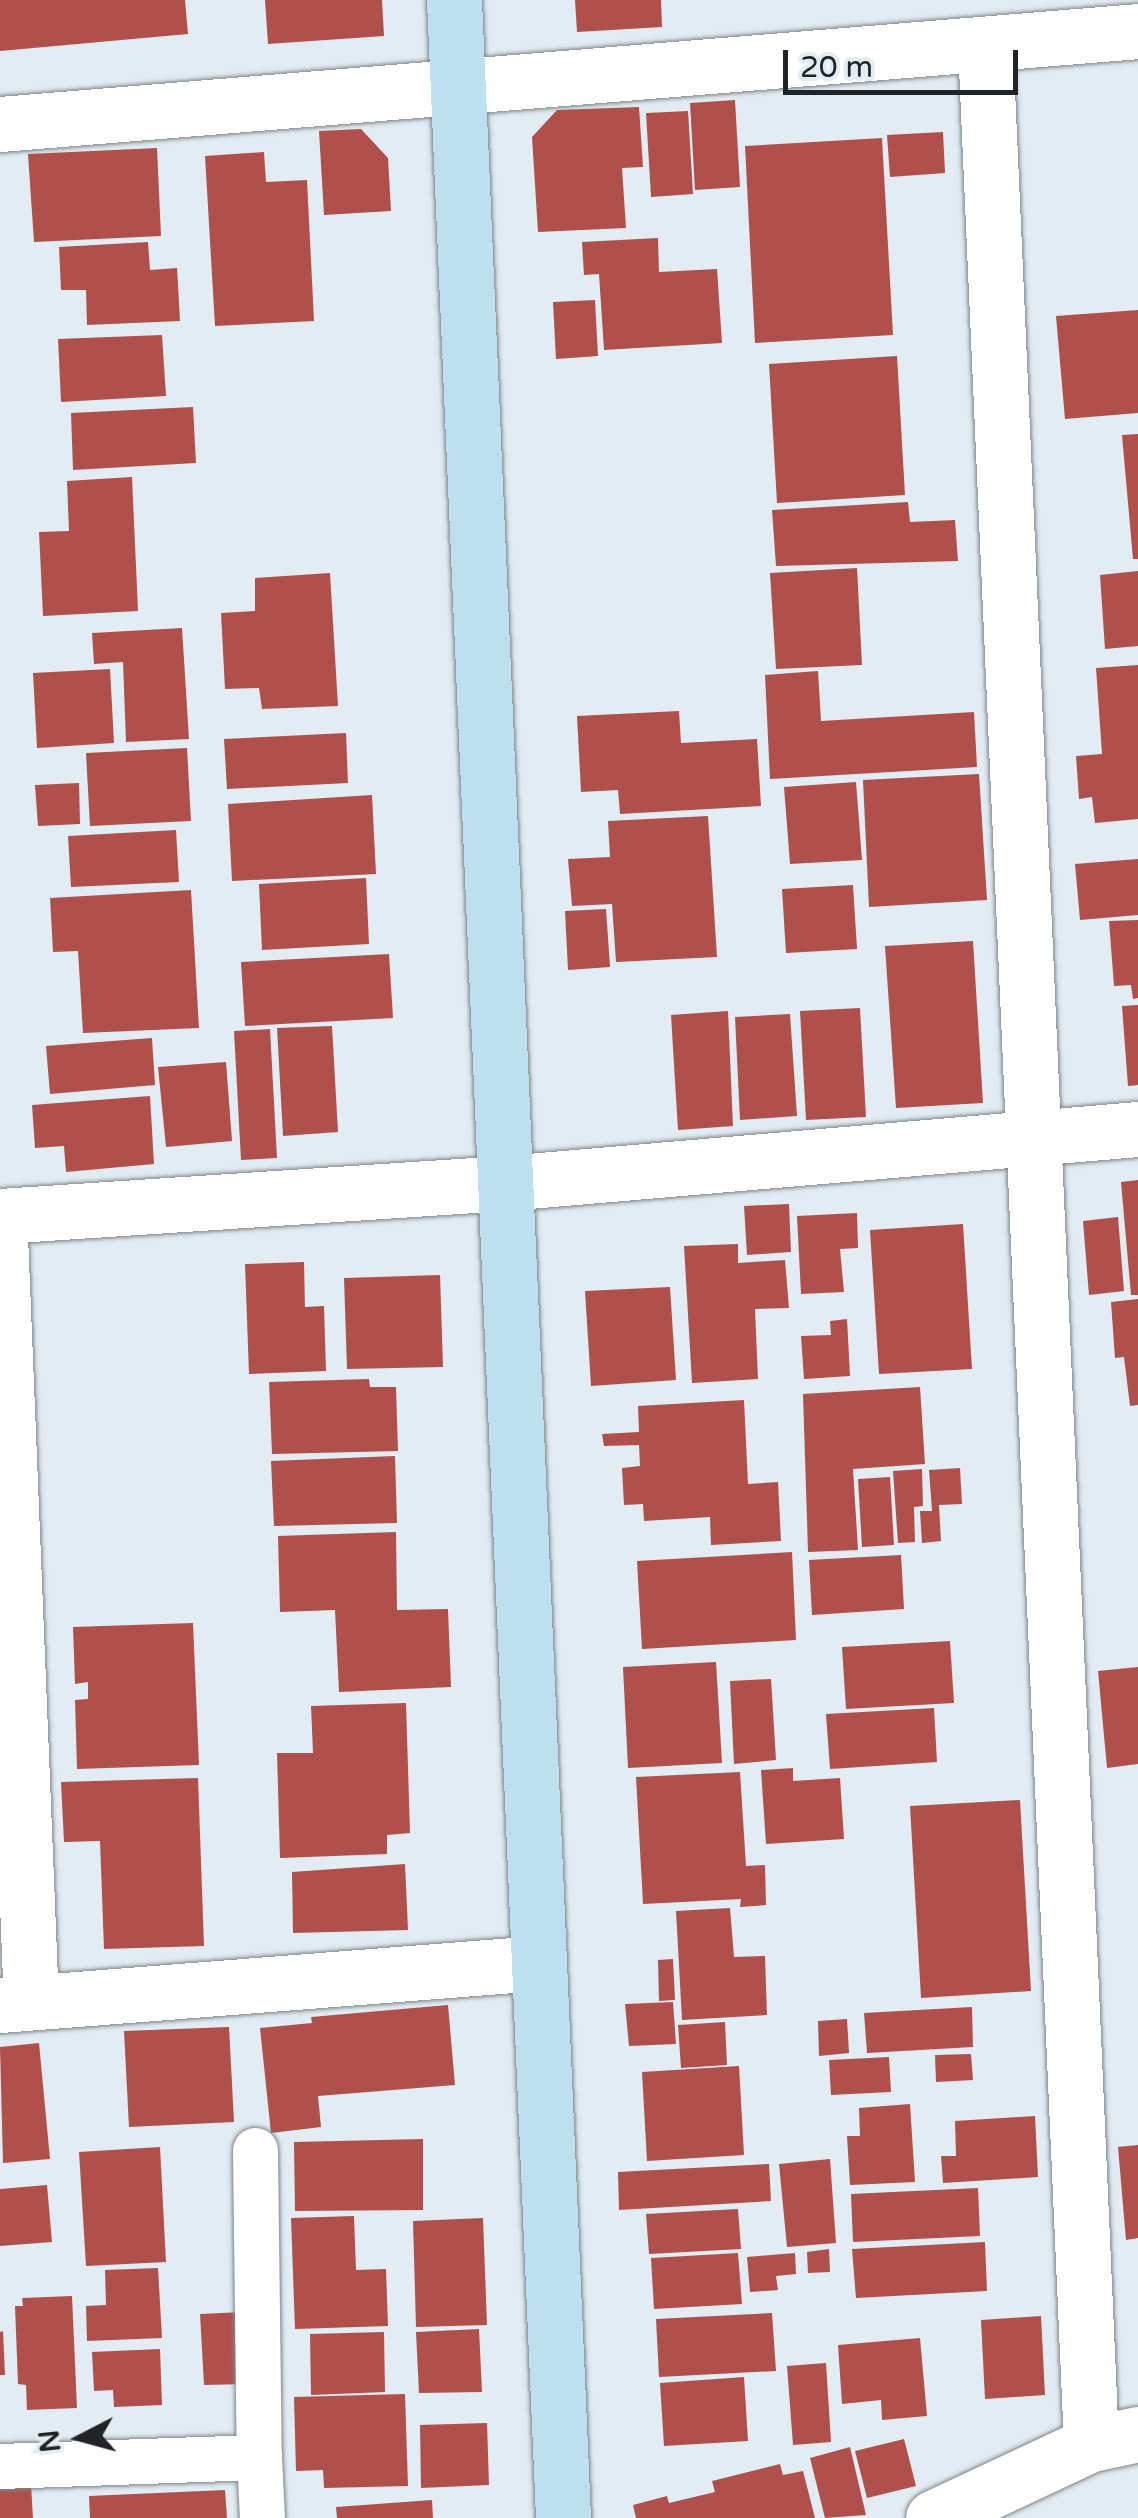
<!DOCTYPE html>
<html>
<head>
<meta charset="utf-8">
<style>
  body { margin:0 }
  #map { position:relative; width:1138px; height:2518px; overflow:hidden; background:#e2ecf2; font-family:"Varela Round",sans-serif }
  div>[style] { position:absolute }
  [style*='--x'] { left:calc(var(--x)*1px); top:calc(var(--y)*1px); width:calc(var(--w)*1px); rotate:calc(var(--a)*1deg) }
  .building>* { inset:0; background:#b0504d }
  .roads { filter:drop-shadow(0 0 2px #7c858a) drop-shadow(0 0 2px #7c858a) }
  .lane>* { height:45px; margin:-22.5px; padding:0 22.5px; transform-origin:22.5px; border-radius:22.5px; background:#fff }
  .street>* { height:55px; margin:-27.5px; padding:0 27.5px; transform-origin:27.5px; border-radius:27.5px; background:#fff }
  .secondary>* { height:55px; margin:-27.5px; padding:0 27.5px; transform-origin:27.5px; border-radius:27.5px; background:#bce0ed }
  span { translate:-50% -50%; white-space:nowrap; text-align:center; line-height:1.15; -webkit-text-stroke:10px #e2ecf2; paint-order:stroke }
  .north { position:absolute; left:30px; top:2388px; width:100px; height:100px; -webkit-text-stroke:8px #e2ecf2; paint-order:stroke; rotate:264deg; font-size:28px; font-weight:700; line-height:40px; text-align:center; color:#202426 }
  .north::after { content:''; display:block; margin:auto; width:35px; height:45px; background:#202426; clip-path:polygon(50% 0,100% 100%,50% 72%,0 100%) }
  .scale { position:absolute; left:783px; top:50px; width:235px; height:45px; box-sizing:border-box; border:5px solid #202426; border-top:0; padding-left:12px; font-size:30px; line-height:35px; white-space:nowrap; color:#202426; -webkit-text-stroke:8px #e2ecf2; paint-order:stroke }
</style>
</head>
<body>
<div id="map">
  <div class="building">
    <i style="clip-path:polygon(0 0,185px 0,188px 34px,0 51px)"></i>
    <i style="clip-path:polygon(265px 0,382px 0,384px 36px,268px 44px)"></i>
    <i style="clip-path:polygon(575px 0,661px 0,662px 27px,577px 32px)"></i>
    <i style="clip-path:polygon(735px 100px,740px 187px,695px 190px,690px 103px)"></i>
    <i style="clip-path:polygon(639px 107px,643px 167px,622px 168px,626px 228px,538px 232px,532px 137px,557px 110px)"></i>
    <i style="clip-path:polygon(688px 111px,693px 194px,651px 197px,646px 113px)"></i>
    <i style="clip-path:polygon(361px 129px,388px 158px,391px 211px,324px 215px,319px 131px)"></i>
    <i style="clip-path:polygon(943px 132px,945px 173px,890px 177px,887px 135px)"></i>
    <i style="clip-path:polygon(882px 138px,893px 335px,755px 343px,745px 146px)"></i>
    <i style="clip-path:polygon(157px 148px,161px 236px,34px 242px,28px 154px)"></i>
    <i style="clip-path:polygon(264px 152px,266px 182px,307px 180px,314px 321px,215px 326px,205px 156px)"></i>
    <i style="clip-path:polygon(658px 238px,659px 272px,717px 269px,722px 343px,604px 350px,599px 274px,584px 275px,582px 242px)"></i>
    <i style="clip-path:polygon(148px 242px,150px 270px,177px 268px,180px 321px,87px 325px,86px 290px,61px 290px,59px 247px)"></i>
    <i style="clip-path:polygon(595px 300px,598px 356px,556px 359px,553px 302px)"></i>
    <i style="clip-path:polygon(1138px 310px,1138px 413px,1065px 419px,1056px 316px)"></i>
    <i style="clip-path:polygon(162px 335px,166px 396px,61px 402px,58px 339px)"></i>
    <i style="clip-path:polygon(897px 356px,905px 495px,777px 503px,769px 364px)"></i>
    <i style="clip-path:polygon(193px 407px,196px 463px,73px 470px,71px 413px)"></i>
    <i style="clip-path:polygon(1138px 434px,1138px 559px,1133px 559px,1122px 435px)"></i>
    <i style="clip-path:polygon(132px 477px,138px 611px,43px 616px,39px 532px,69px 531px,67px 481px)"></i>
    <i style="clip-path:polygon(908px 502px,910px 522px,955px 520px,958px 561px,776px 566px,772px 510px)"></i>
    <i style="clip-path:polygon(857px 568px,862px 665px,776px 669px,770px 573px)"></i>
    <i style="clip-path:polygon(1138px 571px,1138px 646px,1105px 649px,1100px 575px)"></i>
    <i style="clip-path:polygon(330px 573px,338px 706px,262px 709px,259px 688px,225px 689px,221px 613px,255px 611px,255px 578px)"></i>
    <i style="clip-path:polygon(182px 628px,189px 739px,126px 742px,123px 662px,94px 664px,92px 633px)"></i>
    <i style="clip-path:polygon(1138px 665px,1138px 819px,1095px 823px,1092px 797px,1079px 799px,1076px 756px,1102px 754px,1096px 668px)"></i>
    <i style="clip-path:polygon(110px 669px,114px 743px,37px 748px,33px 673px)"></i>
    <i style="clip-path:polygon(818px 671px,821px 721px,974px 712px,977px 767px,770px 779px,765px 675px)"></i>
    <i style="clip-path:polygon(679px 711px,681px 743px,757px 739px,761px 806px,620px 814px,618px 790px,581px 792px,577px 716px)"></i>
    <i style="clip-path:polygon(346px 733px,348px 783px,227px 789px,224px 739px)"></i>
    <i style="clip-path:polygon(187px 748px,191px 821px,90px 826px,86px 753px)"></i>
    <i style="clip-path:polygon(979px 774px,987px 900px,869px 907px,863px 780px)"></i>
    <i style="clip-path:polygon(856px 782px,862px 860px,790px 864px,784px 787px)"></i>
    <i style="clip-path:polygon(79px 783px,80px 824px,38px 826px,35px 785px)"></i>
    <i style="clip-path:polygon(372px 795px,376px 874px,232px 881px,228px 804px)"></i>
    <i style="clip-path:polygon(708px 816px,717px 957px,616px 962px,612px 904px,572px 906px,568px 859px,610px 857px,608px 821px)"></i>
    <i style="clip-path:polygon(176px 830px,179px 882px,71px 887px,68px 836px)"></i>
    <i style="clip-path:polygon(1138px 859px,1138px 915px,1080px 920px,1075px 864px)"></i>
    <i style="clip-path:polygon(366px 878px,369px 944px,262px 950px,259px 884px)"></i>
    <i style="clip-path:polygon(853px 885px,857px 949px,786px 953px,782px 889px)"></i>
    <i style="clip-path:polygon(191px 890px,199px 1028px,83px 1033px,78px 951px,53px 952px,50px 898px)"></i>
    <i style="clip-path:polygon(606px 909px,610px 967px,568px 970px,565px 911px)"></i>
    <i style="clip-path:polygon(1138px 920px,1138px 998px,1133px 999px,1131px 985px,1114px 986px,1109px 921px)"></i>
    <i style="clip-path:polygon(973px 941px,983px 1103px,896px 1108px,885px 946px)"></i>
    <i style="clip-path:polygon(389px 954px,393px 1018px,245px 1026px,241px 962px)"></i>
    <i style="clip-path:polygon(1138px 1005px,1138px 1085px,1128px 1086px,1122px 1006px)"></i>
    <i style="clip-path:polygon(860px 1008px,866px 1117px,806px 1120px,800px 1011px)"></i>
    <i style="clip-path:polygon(728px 1011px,733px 1126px,678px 1130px,671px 1015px)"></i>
    <i style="clip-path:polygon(790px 1014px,797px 1116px,740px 1120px,735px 1017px)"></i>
    <i style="clip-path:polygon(332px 1026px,338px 1132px,283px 1136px,277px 1028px)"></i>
    <i style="clip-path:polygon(270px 1029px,277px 1158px,241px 1160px,234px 1031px)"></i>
    <i style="clip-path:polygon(152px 1038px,155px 1085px,50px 1094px,46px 1046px)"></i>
    <i style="clip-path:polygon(226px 1062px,232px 1141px,166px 1147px,158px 1067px)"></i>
    <i style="clip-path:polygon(150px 1096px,154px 1164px,66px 1172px,64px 1146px,35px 1148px,32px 1105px)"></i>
    <i style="clip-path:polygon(1138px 1180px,1138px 1295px,1131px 1295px,1121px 1182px)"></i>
    <i style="clip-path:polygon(789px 1204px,791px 1252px,747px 1255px,744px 1206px)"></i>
    <i style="clip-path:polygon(857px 1213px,858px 1248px,840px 1249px,844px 1292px,801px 1294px,797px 1216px)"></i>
    <i style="clip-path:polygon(1118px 1217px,1124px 1291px,1089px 1295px,1083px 1221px)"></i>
    <i style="clip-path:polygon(963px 1224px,972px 1369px,879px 1374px,870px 1230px)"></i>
    <i style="clip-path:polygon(738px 1244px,738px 1263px,785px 1260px,789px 1308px,755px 1309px,758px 1379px,692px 1383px,684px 1246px)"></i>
    <i style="clip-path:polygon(304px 1262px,305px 1307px,324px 1306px,326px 1371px,249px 1374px,245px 1264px)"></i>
    <i style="clip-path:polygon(440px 1275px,443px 1367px,347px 1369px,344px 1278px)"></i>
    <i style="clip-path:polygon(670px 1287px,676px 1380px,591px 1386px,585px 1291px)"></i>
    <i style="clip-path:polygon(1138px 1299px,1138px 1405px,1130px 1406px,1124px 1357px,1115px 1358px,1111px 1302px)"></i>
    <i style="clip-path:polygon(847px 1319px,850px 1376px,804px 1379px,801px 1336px,831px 1335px,830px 1321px)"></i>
    <i style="clip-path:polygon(369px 1379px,370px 1387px,396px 1387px,398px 1451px,272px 1454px,269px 1382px)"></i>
    <i style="clip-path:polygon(920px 1387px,925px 1464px,853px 1469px,858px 1550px,808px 1552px,803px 1394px)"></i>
    <i style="clip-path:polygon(744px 1400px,748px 1484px,778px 1482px,781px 1541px,711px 1545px,710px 1517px,644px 1521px,643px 1504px,624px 1505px,622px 1468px,640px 1466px,639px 1445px,604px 1446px,602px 1434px,639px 1432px,638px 1406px)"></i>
    <i style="clip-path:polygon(395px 1456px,397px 1523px,274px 1526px,271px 1461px)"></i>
    <i style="clip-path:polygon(960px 1468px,962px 1504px,939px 1505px,941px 1541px,922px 1543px,920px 1511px,932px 1511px,929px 1470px)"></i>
    <i style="clip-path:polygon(922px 1469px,923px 1506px,914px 1507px,915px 1542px,898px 1543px,893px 1471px)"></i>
    <i style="clip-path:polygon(890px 1477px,894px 1545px,862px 1547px,858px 1479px)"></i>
    <i style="clip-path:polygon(396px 1532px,397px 1610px,448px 1609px,451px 1687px,339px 1692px,335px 1610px,280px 1612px,278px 1536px)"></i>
    <i style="clip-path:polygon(792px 1552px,796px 1640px,642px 1649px,637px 1561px)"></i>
    <i style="clip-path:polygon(901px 1555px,904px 1609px,812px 1615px,809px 1560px)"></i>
    <i style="clip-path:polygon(193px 1623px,199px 1765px,77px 1769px,75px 1700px,88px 1699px,88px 1682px,75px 1684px,73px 1627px)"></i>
    <i style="clip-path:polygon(950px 1641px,954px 1703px,846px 1709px,842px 1647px)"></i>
    <i style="clip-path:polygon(716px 1662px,722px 1763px,628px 1768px,623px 1667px)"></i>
    <i style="clip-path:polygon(1138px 1667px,1138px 1764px,1107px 1768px,1098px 1671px)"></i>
    <i style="clip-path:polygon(771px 1679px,776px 1760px,734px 1764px,730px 1681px)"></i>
    <i style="clip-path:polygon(406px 1703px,410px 1833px,387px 1835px,387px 1854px,280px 1858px,277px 1753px,313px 1753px,311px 1706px)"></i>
    <i style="clip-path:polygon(934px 1708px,937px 1762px,830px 1769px,826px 1714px)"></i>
    <i style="clip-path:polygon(793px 1768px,793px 1781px,840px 1778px,844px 1839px,766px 1844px,761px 1770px)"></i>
    <i style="clip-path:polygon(740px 1772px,746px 1866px,765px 1865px,766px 1905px,740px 1907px,741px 1899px,643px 1904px,636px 1777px)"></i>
    <i style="clip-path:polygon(198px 1778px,204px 1946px,104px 1949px,100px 1841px,64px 1842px,61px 1782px)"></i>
    <i style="clip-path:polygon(1020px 1800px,1031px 1991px,921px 1998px,910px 1806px)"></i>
    <i style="clip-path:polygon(405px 1864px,408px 1930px,293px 1933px,292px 1872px)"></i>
    <i style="clip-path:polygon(730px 1908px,734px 1957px,765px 1956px,767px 2015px,682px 2020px,676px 1911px)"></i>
    <i style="clip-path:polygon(673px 1959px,675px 2000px,659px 2001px,658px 1960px)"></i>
    <i style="clip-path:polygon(673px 2002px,676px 2044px,629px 2046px,625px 2004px)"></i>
    <i style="clip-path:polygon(448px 2005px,455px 2085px,318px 2096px,321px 2127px,271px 2133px,260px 2028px,312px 2023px,311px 2017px)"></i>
    <i style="clip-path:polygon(972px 2007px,973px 2047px,867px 2053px,864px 2013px)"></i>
    <i style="clip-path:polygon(847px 2019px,849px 2053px,819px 2056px,818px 2021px)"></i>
    <i style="clip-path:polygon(725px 2022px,727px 2065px,681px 2068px,678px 2025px)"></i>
    <i style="clip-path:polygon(229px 2027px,234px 2122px,129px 2127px,124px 2031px)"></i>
    <i style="clip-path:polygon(39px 2043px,50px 2159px,3px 2163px,0 2047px)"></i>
    <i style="clip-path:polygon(971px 2054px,973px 2080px,936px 2082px,935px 2055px)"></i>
    <i style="clip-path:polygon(889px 2057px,891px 2092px,831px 2095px,829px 2060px)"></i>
    <i style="clip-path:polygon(739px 2066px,744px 2155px,647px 2161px,642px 2072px)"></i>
    <i style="clip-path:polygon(910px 2104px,915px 2182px,850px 2185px,847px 2136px,860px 2136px,859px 2108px)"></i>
    <i style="clip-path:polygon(1035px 2116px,1038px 2177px,943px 2183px,941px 2156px,956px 2156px,955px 2121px)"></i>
    <i style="clip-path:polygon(423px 2139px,423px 2210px,295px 2211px,294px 2142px)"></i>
    <i style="clip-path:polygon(1138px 2145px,1138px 2238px,1126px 2240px,1118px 2147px)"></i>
    <i style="clip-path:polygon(160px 2147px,166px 2262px,86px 2266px,79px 2152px)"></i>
    <i style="clip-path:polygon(830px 2159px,836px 2243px,787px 2247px,779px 2164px)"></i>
    <i style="clip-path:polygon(769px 2164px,771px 2201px,619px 2210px,618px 2172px)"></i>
    <i style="clip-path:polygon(47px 2185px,52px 2242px,0 2246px,0 2189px)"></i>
    <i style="clip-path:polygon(978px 2188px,980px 2236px,853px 2242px,851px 2194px)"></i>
    <i style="clip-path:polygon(738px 2209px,741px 2249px,649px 2254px,646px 2214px)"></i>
    <i style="clip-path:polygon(354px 2216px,356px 2270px,386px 2269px,388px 2326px,295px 2329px,291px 2218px)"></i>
    <i style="clip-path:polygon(483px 2218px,487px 2325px,416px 2327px,413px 2221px)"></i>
    <i style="clip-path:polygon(985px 2242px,987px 2291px,856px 2298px,852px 2249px)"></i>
    <i style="clip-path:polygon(829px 2249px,830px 2272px,808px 2273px,807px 2252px)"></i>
    <i style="clip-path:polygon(738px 2253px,742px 2304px,654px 2309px,651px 2258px)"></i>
    <i style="clip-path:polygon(795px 2253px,796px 2274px,776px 2276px,778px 2290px,750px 2292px,747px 2257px)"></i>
    <i style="clip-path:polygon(158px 2268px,162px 2338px,87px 2341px,86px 2306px,106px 2305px,105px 2270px)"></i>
    <i style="clip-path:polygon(72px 2296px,77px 2408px,27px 2410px,26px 2385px,18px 2384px,15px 2306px,23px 2306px,22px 2298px)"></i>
    <i style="clip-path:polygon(243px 2312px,247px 2384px,204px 2385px,200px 2314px)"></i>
    <i style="clip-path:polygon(772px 2313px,776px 2371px,659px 2377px,656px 2319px)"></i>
    <i style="clip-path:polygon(1041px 2316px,1045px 2395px,985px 2399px,981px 2320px)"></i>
    <i style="clip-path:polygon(479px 2329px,482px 2392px,419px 2393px,416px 2332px)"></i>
    <i style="clip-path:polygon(3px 2331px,5px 2375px,0 2375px,0 2332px)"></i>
    <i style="clip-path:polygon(384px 2332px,385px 2392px,311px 2395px,310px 2334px)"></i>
    <i style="clip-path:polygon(920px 2338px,927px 2416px,882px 2420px,881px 2400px,842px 2404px,838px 2345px)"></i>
    <i style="clip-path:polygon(160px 2349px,162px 2405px,114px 2407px,113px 2390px,94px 2391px,92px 2352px)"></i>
    <i style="clip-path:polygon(826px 2363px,831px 2442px,793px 2445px,787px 2366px)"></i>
    <i style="clip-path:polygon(744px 2377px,748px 2441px,664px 2446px,660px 2383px)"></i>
    <i style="clip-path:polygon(405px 2394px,408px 2486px,324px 2488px,323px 2470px,296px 2471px,294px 2397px)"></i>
    <i style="clip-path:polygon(487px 2423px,489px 2485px,421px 2488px,420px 2425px)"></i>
    <i style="clip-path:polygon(904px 2439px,916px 2486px,867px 2498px,855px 2451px)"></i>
    <i style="clip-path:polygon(850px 2447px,866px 2515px,825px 2518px,810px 2458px)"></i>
    <i style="clip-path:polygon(780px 2464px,783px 2475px,803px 2471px,815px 2518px,636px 2518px,633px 2505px,667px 2496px,669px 2503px,715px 2492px,712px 2481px)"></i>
    <i style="clip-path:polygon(31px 2485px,33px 2518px,0 2518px,0 2486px)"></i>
    <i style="clip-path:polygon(225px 2490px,227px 2518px,90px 2518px,89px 2496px)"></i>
    <i style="clip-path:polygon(432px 2500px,433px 2518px,337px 2518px,336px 2507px)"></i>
  </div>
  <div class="roads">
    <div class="lane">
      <i style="--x:255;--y:2150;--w:307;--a:89.3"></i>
      <i style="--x:0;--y:2466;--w:259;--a:-2"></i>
      <i style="--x:259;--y:2457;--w:61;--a:87.2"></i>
    </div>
    <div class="street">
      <i style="--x:985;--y:44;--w:2402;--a:87.47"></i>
      <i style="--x:0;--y:124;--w:1142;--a:-4.67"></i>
      <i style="--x:0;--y:1216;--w:506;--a:-3.74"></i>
      <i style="--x:505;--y:1183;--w:635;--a:-4.88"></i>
      <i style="--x:0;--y:1235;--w:768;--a:87.69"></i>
      <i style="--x:0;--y:2005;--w:540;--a:-4.46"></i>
      <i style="--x:933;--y:2518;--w:174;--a:-25.1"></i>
      <i style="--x:1091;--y:2444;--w:48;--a:-12"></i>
    </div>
    <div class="secondary">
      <i style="--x:454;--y:0;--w:2520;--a:87.52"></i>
    </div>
  </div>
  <div class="north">N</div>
  <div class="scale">20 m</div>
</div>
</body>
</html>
